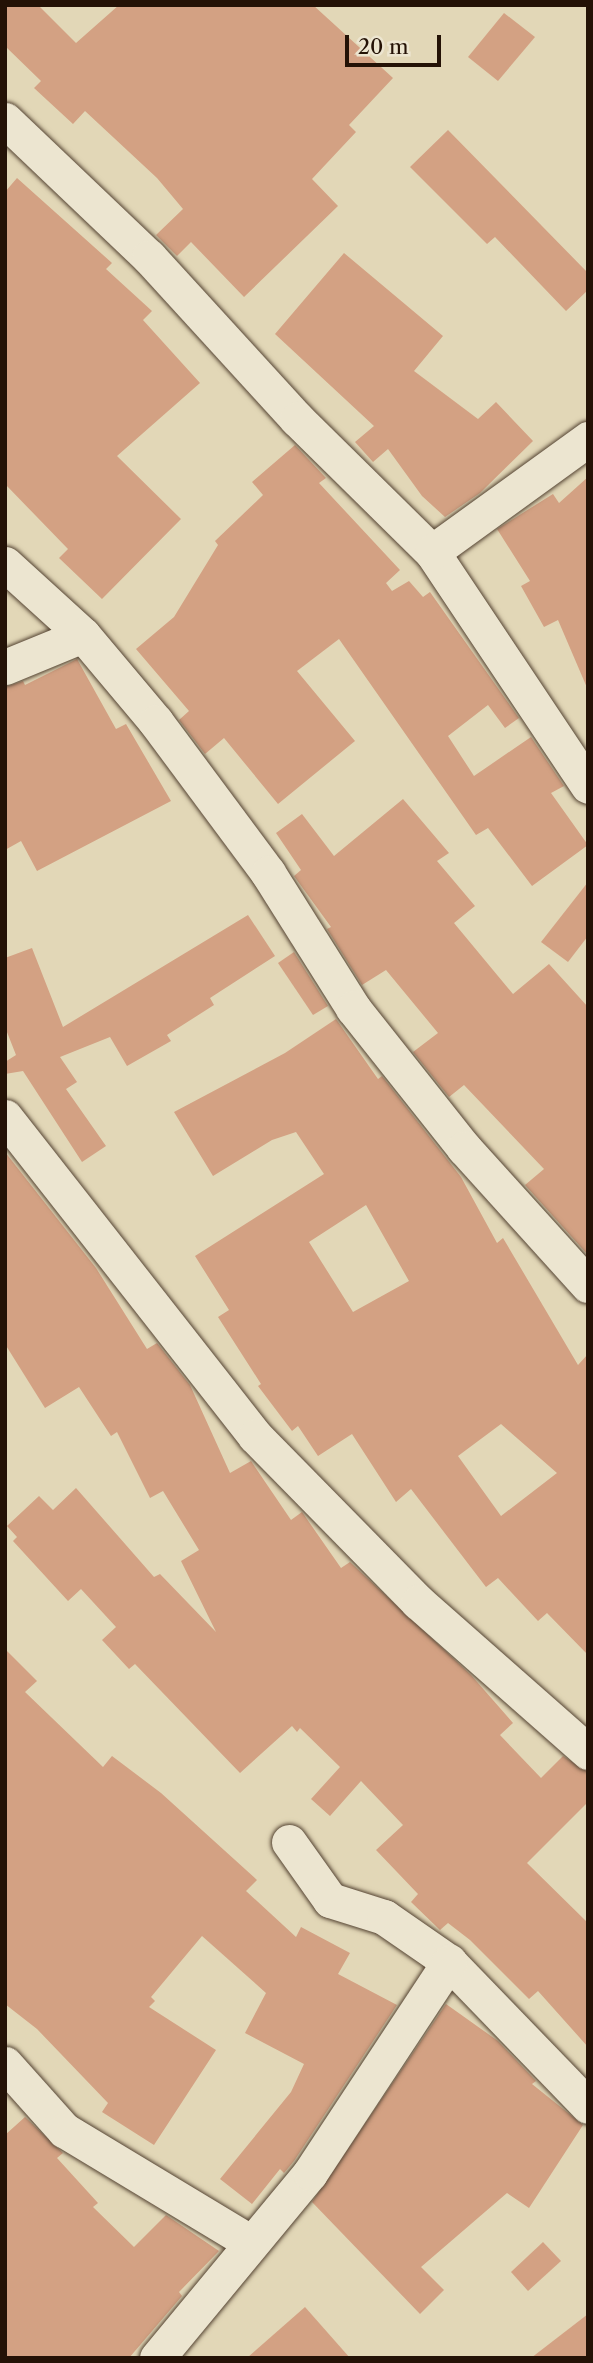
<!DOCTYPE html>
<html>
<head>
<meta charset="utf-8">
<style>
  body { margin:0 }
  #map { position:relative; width:593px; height:2363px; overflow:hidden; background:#e2d7b7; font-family:"Libre Caslon Text",serif }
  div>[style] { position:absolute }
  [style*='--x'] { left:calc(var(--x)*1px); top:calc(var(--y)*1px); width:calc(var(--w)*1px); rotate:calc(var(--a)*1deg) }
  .building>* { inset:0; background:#d3a183 }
  .roads { filter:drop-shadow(0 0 2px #544332) drop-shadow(0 0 2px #544332) }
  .street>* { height:35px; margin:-17.5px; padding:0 17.5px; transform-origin:17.5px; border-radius:17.5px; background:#ece5d0 }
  span { translate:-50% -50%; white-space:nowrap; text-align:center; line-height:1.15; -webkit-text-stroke:6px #ece5d0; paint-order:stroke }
  .frame { position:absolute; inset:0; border:7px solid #241206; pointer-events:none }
  .scale { position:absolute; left:345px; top:35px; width:96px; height:32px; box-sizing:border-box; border:4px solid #241206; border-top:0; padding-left:9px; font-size:21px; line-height:24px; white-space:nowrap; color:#241206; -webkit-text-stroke:5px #ece5d0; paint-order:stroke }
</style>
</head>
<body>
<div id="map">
  <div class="building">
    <i style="clip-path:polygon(5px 5px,38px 5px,76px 43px,119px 5px,313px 5px,393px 78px,349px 125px,356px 132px,312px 179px,338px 206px,244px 297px,191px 242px,177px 256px,156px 235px,183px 209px,157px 178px,85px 111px,73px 124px,34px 88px,41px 81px,5px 46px)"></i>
    <i style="clip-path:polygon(504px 13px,535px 37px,498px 81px,468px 57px)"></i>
    <i style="clip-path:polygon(448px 130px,588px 273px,588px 290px,566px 311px,495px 237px,487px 244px,410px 167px)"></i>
    <i style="clip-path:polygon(17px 178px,112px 263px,106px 269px,152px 311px,143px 320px,200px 383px,117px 456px,181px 519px,102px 599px,59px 558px,68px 549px,5px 484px,5px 192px)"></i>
    <i style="clip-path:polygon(344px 253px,443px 336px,414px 371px,478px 419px,496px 402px,533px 441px,480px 493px,445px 517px,422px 496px,388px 449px,373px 462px,355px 442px,374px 426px,275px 334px)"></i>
    <i style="clip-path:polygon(295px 445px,326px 478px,319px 483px,400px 570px,386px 583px,392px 591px,409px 581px,423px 597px,430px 592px,519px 718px,505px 728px,488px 705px,448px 736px,474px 776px,531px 737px,564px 786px,551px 793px,588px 845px,532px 886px,488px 828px,476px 835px,339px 639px,297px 671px,355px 741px,278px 804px,224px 738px,205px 754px,179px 720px,189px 711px,136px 649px,174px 617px,218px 545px,215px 541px,263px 495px,252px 482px)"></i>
    <i style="clip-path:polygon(588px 477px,588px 690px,558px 620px,544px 627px,521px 586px,530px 581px,497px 529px,553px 494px,559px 503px)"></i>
    <i style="clip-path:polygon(77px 659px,116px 729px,126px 724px,171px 801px,37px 871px,21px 841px,5px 850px,5px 687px,23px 681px,25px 685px)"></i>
    <i style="clip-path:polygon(403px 799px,449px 853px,437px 861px,475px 906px,454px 923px,513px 994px,549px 964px,588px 1007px,588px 1255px,525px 1185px,544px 1169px,464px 1085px,449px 1097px,413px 1052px,438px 1033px,386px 970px,362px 985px,327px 929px,331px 927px,294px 876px,301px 870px,276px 833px,302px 814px,334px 856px)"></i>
    <i style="clip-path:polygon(588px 882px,588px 936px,568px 962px,541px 942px)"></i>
    <i style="clip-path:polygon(248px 915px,275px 956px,210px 998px,214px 1005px,167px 1035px,171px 1041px,127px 1066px,110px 1037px,60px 1057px,77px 1082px,66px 1089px,106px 1146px,82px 1162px,23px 1071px,5px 1074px,5px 1062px,16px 1055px,5px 1027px,5px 958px,32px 948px,63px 1027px)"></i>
    <i style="clip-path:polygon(294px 952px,328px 1006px,313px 1015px,278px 963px)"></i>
    <i style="clip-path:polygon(evenodd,336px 1019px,378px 1079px,382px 1076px,461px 1177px,497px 1243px,503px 1238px,578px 1365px,588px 1354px,588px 1655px,547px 1613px,538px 1621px,498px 1578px,486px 1587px,411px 1489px,396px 1502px,352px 1434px,318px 1456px,298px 1426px,292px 1431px,258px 1386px,261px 1384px,218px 1317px,229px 1310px,195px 1256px,324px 1174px,296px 1132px,272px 1140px,213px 1176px,174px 1112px,285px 1053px,336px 1019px,366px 1205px,409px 1281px,353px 1312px,309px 1242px,366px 1205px,336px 1019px,501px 1424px,557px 1473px,501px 1516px,458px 1456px,501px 1424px)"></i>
    <i style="clip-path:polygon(5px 1152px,96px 1268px,147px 1349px,157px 1343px,190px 1385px,230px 1473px,251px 1461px,291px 1520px,302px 1512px,341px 1568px,350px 1562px,471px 1675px,513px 1723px,500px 1735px,541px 1778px,563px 1756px,588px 1772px,588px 1802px,527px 1863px,588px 1923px,588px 2047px,538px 1991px,529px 1999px,470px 1940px,448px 1923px,440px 1930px,411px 1902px,418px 1894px,376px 1850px,403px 1825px,361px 1781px,330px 1816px,311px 1799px,340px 1767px,300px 1728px,297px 1732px,292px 1726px,240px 1773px,135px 1664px,129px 1669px,102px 1640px,116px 1627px,81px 1589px,68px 1601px,13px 1541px,17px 1537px,7px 1526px,39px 1496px,53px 1510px,76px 1488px,154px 1577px,160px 1574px,216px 1632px,181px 1561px,199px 1550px,163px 1491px,150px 1498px,117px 1432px,111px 1436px,79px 1387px,45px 1408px,5px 1344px)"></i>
    <i style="clip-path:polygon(5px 1649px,37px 1681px,25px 1692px,103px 1767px,112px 1756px,161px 1793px,257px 1880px,246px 1891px,296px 1937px,301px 1927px,350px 1953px,338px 1974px,397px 2005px,294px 2161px,284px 2173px,280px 2169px,252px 2204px,220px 2179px,291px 2092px,304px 2064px,245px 2033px,266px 1993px,202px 1936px,151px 1997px,155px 2001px,149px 2007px,216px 2050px,154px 2145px,102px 2112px,108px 2103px,37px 2029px,5px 2004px)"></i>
    <i style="clip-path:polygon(446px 2004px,498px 2041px,536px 2081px,532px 2084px,583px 2125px,529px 2208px,507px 2193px,421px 2267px,444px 2290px,420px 2314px,312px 2202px)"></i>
    <i style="clip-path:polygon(25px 2117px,63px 2153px,57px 2158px,98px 2203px,93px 2207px,134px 2247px,166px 2215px,219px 2251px,179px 2292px,182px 2296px,129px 2358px,5px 2358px,5px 2135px)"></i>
    <i style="clip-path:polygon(543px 2242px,561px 2261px,528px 2291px,511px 2272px)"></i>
    <i style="clip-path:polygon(305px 2307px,350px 2358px,247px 2358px)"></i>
    <i style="clip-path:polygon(588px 2314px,588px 2358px,531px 2358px)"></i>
  </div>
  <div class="roads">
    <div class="street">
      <i style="--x:5;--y:120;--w:199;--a:43.6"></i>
      <i style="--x:149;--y:257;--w:219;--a:47.6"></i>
      <i style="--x:297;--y:419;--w:190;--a:44.6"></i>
      <i style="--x:432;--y:552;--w:281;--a:56.3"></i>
      <i style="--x:432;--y:552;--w:193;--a:-35.9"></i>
      <i style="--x:5;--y:564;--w:105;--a:42.3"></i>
      <i style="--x:83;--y:635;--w:114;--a:50"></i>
      <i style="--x:156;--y:722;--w:188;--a:53.4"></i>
      <i style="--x:268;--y:873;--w:160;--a:57.8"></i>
      <i style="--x:353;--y:1008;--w:179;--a:51.6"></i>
      <i style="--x:464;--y:1148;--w:185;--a:47.9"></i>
      <i style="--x:5;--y:667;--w:84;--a:-22.3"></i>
      <i style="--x:5;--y:1117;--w:405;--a:51.9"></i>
      <i style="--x:255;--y:1436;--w:233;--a:45.5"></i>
      <i style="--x:418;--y:1602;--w:227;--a:41.4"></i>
      <i style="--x:289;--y:1842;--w:71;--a:54.7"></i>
      <i style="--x:330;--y:1900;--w:57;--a:17.5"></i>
      <i style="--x:384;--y:1917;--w:79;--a:34.7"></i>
      <i style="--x:449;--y:1962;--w:200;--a:46"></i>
      <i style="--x:5;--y:2064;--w:89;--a:48.2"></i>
      <i style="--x:64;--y:2130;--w:217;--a:31.1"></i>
      <i style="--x:157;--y:2358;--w:240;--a:-50.4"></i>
      <i style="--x:310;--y:2173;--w:253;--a:-56.6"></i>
    </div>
  </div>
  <div class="frame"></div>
  <div class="scale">20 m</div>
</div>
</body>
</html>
